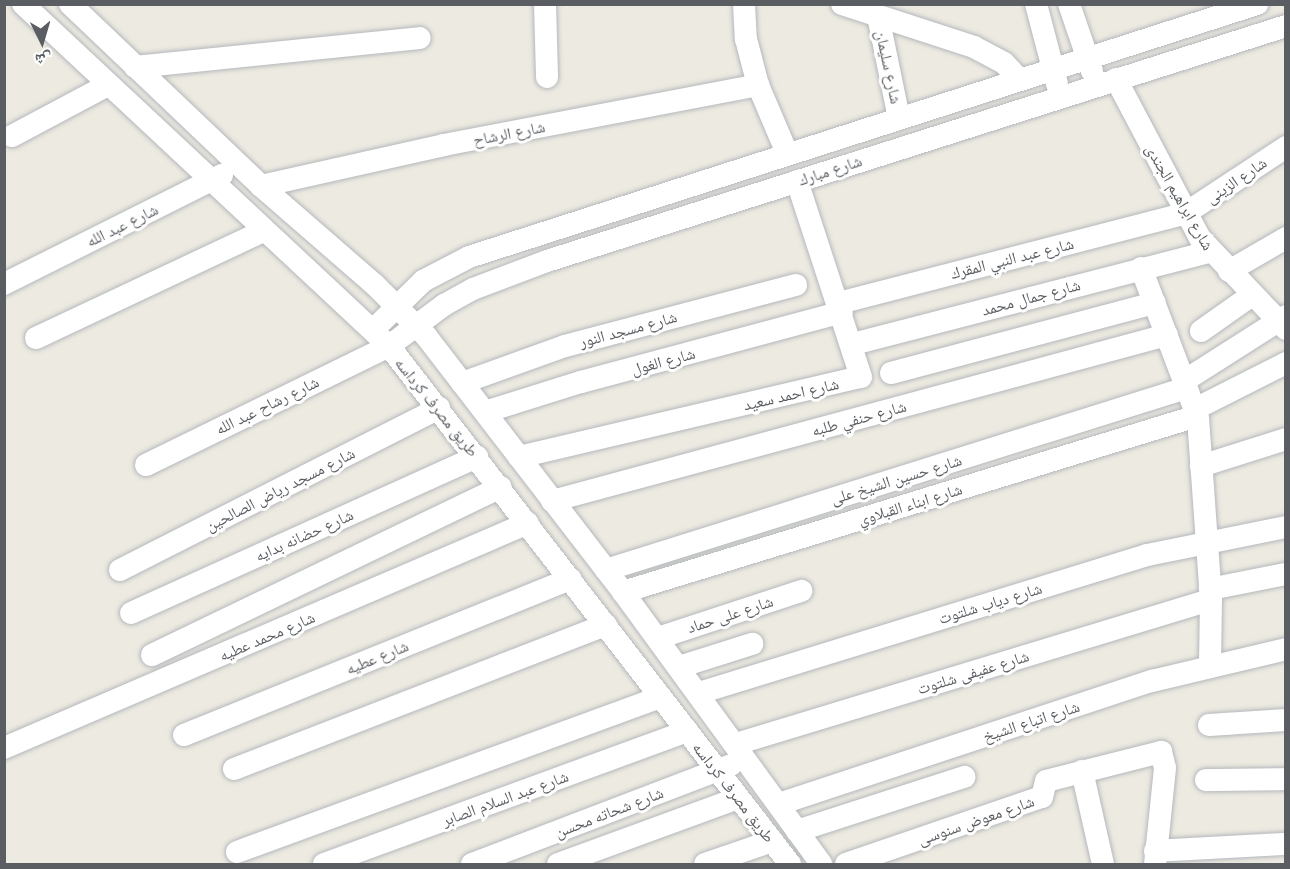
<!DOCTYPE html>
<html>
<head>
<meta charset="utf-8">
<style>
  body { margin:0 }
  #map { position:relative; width:1290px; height:869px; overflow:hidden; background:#edeae1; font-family:"Open Sans","Noto Naskh Arabic",sans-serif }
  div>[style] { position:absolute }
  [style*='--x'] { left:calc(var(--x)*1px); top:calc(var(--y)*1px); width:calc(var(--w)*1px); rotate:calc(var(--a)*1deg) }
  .roads { filter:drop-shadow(0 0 2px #b4b8bc) drop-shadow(0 0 2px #b4b8bc) }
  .minor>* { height:22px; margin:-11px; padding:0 11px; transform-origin:11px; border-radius:11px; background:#fff }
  span { translate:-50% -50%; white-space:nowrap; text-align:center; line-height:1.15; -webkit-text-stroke:6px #fff; paint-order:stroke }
  .street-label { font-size:16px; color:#5a5e62 }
  .frame { position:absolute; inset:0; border:6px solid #5a5e62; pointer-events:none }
  .north { position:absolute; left:12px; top:12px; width:60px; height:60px; -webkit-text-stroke:4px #fff; paint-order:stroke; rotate:175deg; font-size:16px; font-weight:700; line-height:24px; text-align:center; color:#5a5e62 }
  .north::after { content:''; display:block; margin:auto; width:21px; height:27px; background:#5a5e62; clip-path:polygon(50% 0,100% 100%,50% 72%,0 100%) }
</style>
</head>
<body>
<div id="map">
  <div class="roads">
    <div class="minor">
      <i style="--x:23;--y:4;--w:501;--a:43.06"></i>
      <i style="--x:389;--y:346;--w:655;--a:52.26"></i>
      <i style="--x:70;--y:4;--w:264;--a:43.6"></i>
      <i style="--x:261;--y:186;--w:151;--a:41"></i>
      <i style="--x:375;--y:285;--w:72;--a:45"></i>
      <i style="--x:426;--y:336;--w:323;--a:52.4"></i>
      <i style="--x:623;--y:592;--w:336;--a:53.9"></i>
      <i style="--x:545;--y:4;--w:73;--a:88.4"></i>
      <i style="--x:744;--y:4;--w:35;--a:87"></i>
      <i style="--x:746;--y:39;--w:48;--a:75.4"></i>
      <i style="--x:758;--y:85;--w:74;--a:66.9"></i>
      <i style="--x:842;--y:4;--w:139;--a:18"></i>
      <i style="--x:974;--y:47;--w:34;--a:28"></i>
      <i style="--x:1004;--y:63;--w:23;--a:47"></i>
      <i style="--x:1036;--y:4;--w:83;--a:75.3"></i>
      <i style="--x:1069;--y:4;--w:71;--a:71.1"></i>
      <i style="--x:878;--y:16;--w:104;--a:78.4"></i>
      <i style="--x:135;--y:67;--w:286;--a:-5.8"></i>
      <i style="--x:1116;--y:79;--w:180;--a:62.2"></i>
      <i style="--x:1200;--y:238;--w:125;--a:46.6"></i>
      <i style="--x:12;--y:136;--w:109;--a:-28"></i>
      <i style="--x:261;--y:186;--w:188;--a:-12.6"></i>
      <i style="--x:444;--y:145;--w:320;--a:-10.8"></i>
      <i style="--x:1141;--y:268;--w:160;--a:69.2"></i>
      <i style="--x:1198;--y:418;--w:182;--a:85.9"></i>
      <i style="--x:1211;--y:600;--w:67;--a:90.9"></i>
      <i style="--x:1229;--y:271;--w:66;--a:-30.1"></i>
      <i style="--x:4;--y:284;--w:244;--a:-26.6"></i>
      <i style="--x:839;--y:303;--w:358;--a:-14.5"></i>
      <i style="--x:1186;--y:213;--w:120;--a:-33.4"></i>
      <i style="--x:373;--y:330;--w:70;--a:-44.4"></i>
      <i style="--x:423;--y:281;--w:52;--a:-27.6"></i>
      <i style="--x:469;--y:257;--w:828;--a:-17.8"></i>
      <i style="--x:1201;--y:331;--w:62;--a:-35.2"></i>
      <i style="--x:36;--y:338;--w:251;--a:-25.2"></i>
      <i style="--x:853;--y:344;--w:369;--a:-14.5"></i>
      <i style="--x:891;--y:373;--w:273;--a:-14.9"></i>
      <i style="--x:1184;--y:381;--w:121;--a:-32.5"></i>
      <i style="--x:462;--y:383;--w:109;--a:-19.8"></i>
      <i style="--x:565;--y:346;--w:239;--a:-14.8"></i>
      <i style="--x:1195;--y:409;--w:102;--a:-26.8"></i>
      <i style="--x:485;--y:412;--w:101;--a:-17.4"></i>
      <i style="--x:581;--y:382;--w:270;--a:-15"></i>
      <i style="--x:519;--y:457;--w:351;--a:-13.2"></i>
      <i style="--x:861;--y:377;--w:206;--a:-108.1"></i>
      <i style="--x:146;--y:465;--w:271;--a:-26.1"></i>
      <i style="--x:389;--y:346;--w:69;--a:-36.7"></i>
      <i style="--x:444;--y:305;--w:33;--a:-29"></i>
      <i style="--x:473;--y:289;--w:79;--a:-20.7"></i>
      <i style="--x:547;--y:261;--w:775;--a:-17.64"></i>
      <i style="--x:1201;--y:466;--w:89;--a:-17.6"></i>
      <i style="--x:552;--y:501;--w:637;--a:-15.11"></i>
      <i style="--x:120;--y:570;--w:358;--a:-26.9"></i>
      <i style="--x:606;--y:570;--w:608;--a:-17.42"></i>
      <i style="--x:1210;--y:589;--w:77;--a:-11.2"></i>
      <i style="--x:623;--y:592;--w:600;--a:-17.05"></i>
      <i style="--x:131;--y:613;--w:380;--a:-24.3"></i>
      <i style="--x:658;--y:638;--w:151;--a:-18.2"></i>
      <i style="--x:152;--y:655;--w:387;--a:-25.7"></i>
      <i style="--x:679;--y:667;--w:77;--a:-17.5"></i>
      <i style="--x:699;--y:693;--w:469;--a:-17.1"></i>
      <i style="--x:1147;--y:555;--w:142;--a:-11.4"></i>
      <i style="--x:1209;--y:725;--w:77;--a:-3.7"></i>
      <i style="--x:184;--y:735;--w:417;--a:-22"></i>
      <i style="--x:736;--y:744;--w:496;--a:-16.9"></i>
      <i style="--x:4;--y:748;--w:570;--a:-23.24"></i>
      <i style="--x:234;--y:769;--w:399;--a:-21.2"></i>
      <i style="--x:1082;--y:771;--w:95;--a:77.3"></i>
      <i style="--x:1206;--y:780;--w:80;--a:-0.7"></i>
      <i style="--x:779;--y:804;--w:393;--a:-18.3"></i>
      <i style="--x:1152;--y:681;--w:138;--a:-13.4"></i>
      <i style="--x:797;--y:831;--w:176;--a:-17.9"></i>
      <i style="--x:1155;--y:851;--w:131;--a:-3.1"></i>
      <i style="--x:237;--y:852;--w:451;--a:-20.1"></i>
      <i style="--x:324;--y:864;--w:387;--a:-20.1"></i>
      <i style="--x:472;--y:864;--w:277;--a:-20.9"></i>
      <i style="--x:558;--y:864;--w:192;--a:-20.1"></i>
      <i style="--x:705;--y:864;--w:71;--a:-18.9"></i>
      <i style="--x:846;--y:864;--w:207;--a:-18.9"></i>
      <i style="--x:1042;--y:797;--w:16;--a:-76"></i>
      <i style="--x:1046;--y:781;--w:119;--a:-14.2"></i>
      <i style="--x:1161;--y:752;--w:16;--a:76"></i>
      <i style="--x:1165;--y:768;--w:97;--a:95.9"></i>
    </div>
  </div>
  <div class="street-label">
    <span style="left:889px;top:67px;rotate:78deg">شارع سليمان</span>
    <span style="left:509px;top:133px;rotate:-11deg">شارع الرشاح</span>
    <span style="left:830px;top:170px;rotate:-18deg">شارع مبارك</span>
    <span style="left:1236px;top:180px;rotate:-34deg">شارع الزينى</span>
    <span style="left:1180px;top:197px;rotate:60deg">شارع ابراهيم الجندى</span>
    <span style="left:122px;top:225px;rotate:-26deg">شارع عبد الله</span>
    <span style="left:1012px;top:258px;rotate:-14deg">شارع عبد النبي المقرك</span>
    <span style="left:1031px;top:297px;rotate:-15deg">شارع جمال محمد</span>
    <span style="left:628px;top:329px;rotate:-15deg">شارع مسجد النور</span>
    <span style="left:663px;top:361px;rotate:-15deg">شارع الغول</span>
    <span style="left:791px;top:394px;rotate:-13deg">شارع احمد سعيد</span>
    <span style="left:267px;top:405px;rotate:-26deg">شارع رشاح عبد الله</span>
    <span style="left:437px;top:407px;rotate:51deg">طريق مصرف كرداسه</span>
    <span style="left:859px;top:418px;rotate:-15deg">شارع حنفي طلبه</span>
    <span style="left:896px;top:479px;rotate:-17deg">شارع حسين الشيخ على</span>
    <span style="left:280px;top:489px;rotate:-27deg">شارع مسجد رياض الصالحين</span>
    <span style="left:910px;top:504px;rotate:-17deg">شارع ابناء القبلاوي</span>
    <span style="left:304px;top:535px;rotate:-24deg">شارع حضانه بدايه</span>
    <span style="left:990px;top:603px;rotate:-17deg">شارع دياب شلتوت</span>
    <span style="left:730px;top:614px;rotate:-18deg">شارع على حماد</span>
    <span style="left:267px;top:636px;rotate:-23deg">شارع محمد عطيه</span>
    <span style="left:377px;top:657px;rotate:-22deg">شارع عطيه</span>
    <span style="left:973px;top:672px;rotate:-17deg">شارع عفيفى شلتوت</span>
    <span style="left:1031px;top:721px;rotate:-18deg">شارع اتباع الشيخ</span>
    <span style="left:734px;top:792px;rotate:52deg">طريق مصرف كرداسه</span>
    <span style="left:505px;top:798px;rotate:-20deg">شارع عبد السلام الصابر</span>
    <span style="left:609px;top:812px;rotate:-21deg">شارع شحاته محسن</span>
    <span style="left:976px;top:820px;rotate:-19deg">شارع معوض سنوسى</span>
  </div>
  <div class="frame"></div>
  <div class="north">ش</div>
</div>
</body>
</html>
